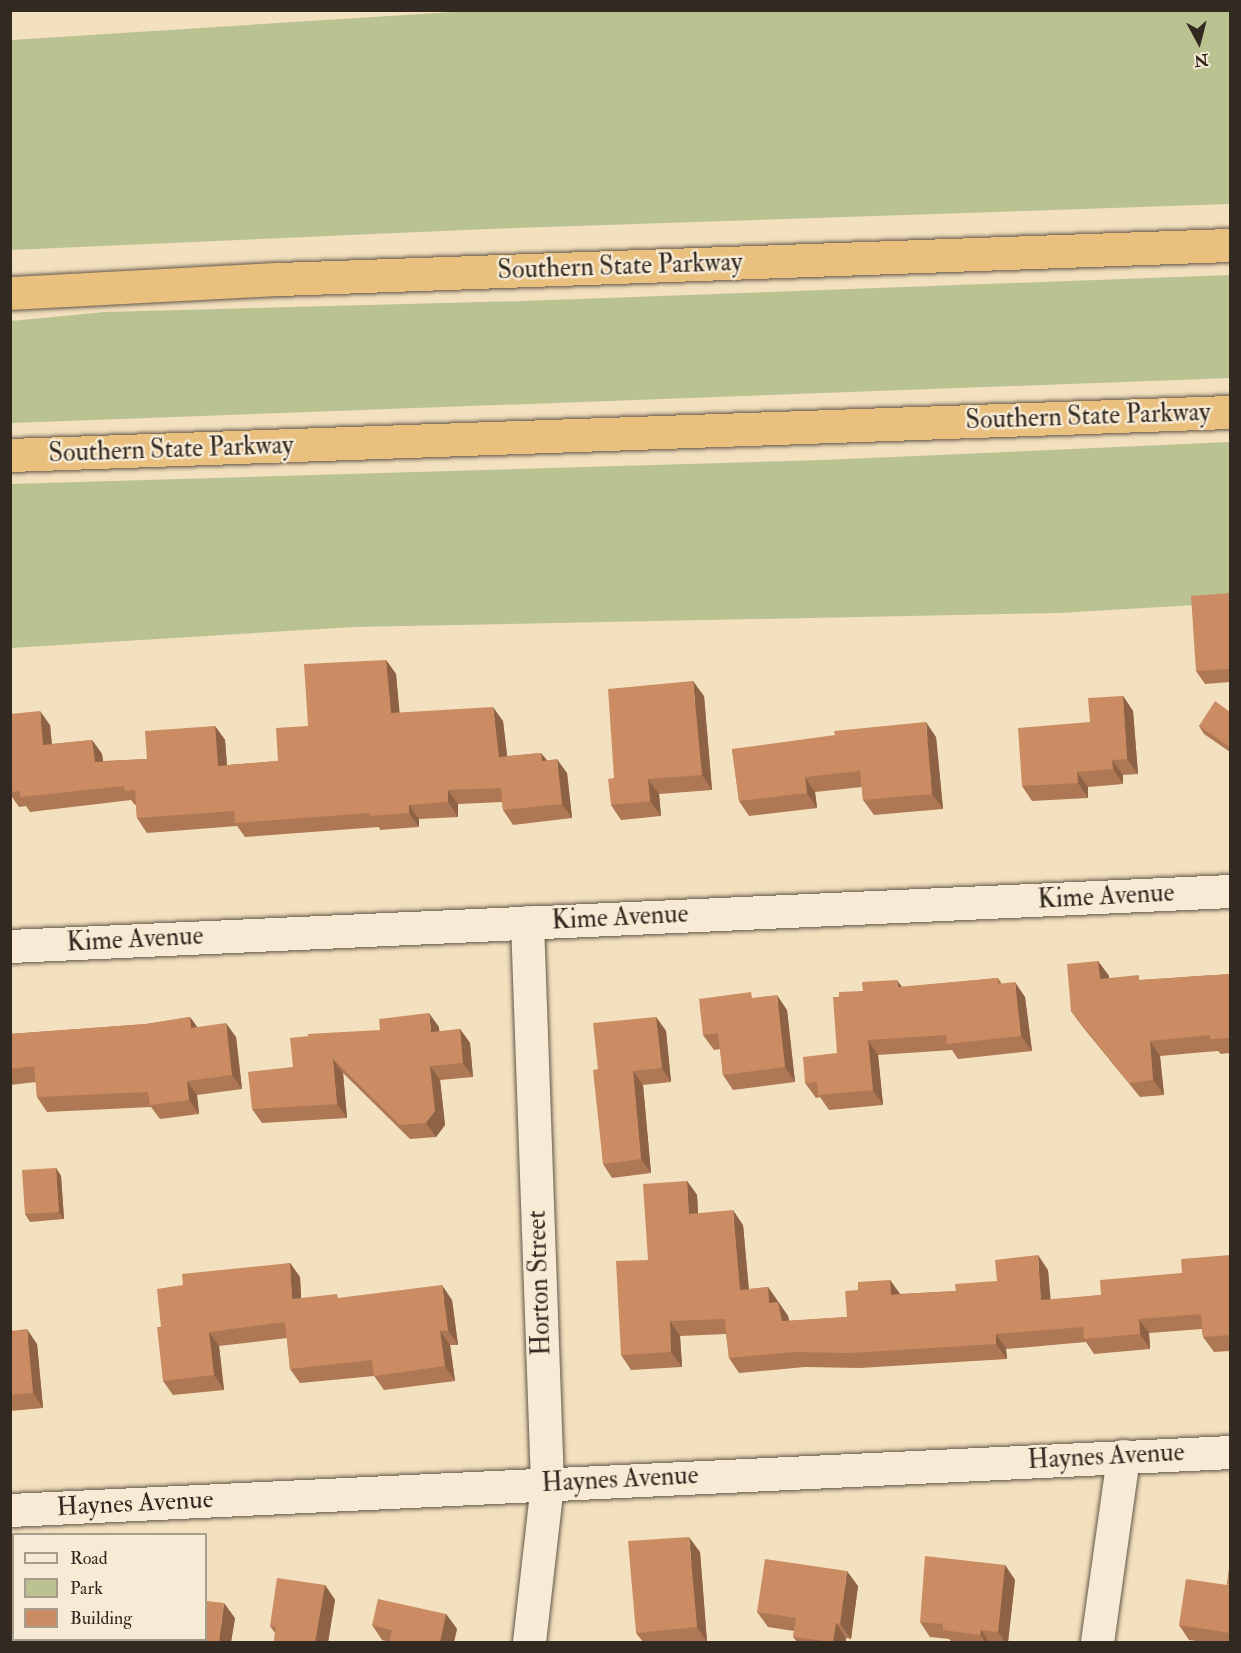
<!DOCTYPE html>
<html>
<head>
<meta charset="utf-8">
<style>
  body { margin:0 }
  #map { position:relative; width:1241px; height:1653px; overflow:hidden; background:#f3e0be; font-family:"IM FELL Double Pica",serif }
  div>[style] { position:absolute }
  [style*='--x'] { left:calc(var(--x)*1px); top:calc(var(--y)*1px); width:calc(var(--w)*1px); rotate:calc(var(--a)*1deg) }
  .green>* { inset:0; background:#bac292 }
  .roads { filter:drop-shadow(0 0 2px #625748) drop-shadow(0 0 2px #625748) }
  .minor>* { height:33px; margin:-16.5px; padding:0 16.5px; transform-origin:16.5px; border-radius:16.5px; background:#f7ebd5 }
  .highway>* { height:33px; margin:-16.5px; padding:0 16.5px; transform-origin:16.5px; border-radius:16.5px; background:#eac07f }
  .wall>* { inset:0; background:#af7855 }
  .shaded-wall>* { inset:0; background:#8e6245 }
  .building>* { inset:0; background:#cb8c63 }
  span { translate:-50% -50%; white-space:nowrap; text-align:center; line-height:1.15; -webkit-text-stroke:5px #f7ebd5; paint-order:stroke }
  .street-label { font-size:26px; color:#322920 }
  .frame { position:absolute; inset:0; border:12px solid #322920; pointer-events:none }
  .legend { position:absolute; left:12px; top:1533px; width:195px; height:108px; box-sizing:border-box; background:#f7ebd5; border:2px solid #a89d8d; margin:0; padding:8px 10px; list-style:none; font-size:18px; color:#322920 }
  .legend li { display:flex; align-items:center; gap:12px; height:30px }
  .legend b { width:30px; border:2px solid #a89d8d }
  .north { position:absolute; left:1169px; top:12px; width:60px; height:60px; -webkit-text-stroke:4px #f7ebd5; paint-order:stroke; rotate:173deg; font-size:16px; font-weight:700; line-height:24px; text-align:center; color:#322920 }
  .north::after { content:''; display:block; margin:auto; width:21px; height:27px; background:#322920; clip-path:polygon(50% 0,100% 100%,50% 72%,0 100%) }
</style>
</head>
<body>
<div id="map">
  <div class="green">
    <i style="clip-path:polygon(485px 10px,1230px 11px,1230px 204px,488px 229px,11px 250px,11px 40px)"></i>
    <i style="clip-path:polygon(1230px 275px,1230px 378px,11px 423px,11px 321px,105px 312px,524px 301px)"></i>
    <i style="clip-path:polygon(1230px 442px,1230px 603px,1059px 613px,354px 627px,11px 648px,11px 484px,824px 460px)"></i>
  </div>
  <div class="roads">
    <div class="minor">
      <i style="--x:527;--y:922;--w:562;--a:87.96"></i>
      <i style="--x:547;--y:1484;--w:159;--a:96.5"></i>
      <i style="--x:10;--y:946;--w:1221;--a:-2.58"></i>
      <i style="--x:10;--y:1510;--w:1221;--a:-2.72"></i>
      <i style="--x:1097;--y:1642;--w:188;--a:-82"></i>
    </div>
    <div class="highway">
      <i style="--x:10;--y:293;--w:269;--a:-3"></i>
      <i style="--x:279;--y:279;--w:952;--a:-2.05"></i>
      <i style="--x:10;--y:455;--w:1221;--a:-2.02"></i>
    </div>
  </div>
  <div class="wall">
    <i style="clip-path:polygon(1230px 593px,1230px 682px,1205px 684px,1196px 671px)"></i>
    <i style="clip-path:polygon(386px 660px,396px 674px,399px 713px,503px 721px,507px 756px,541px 753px,547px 760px,567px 773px,572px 818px,513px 825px,503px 810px,502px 802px,458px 804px,458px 817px,419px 819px,419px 827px,380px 830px,379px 827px,245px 837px,237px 826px,147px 833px,137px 818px,136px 805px,135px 805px,131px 800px,30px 812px,26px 806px,19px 807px,10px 794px,10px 714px,50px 725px,52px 744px,92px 740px,102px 754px,103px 761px,147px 759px,215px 726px,225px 740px,227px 765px,278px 761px,308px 726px)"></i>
    <i style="clip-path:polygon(704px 696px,712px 790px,659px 794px,661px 816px,621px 820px,611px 805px,614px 778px)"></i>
    <i style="clip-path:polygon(1123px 696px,1133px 711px,1138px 774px,1123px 775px,1123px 784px,1088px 787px,1088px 798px,1032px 801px,1022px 786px,1090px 722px)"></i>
    <i style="clip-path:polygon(1230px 712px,1230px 752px,1204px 734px,1199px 726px)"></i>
    <i style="clip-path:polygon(936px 737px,943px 809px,874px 815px,863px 800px,862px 787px,815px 792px,817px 808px,749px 816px,739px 801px,732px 749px)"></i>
    <i style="clip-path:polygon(1098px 961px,1109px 976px,1109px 978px,1142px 980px,1230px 974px,1230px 1053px,1221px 1054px,1218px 1051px,1160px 1056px,1164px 1095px,1140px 1097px,1082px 1026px,1071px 1011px)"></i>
    <i style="clip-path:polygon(998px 978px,1002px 984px,1025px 997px,1032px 1051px,958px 1059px,952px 1050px,878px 1055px,883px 1105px,829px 1110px,820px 1097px,816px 1098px,805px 1083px,837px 1053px,839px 997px,863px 991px)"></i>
    <i style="clip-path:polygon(755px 998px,787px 1010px,795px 1082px,733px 1090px,723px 1075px,720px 1049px,714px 1050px,703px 1035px)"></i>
    <i style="clip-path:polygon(190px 1017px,197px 1027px,236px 1037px,242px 1089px,197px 1095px,199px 1114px,160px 1119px,151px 1107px,47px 1112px,37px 1097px,36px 1082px,10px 1085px,10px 1034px,146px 1024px)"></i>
    <i style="clip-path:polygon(656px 1017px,666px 1031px,671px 1082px,643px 1085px,651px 1173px,612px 1178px,603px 1164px,598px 1069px)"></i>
    <i style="clip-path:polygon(439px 1027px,439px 1032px,460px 1029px,470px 1043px,473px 1077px,440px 1080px,445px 1125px,436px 1137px,410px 1139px,343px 1073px,347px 1118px,262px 1123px,252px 1109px,293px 1067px)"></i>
    <i style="clip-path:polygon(56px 1168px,61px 1176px,64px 1219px,30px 1222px,25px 1214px)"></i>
    <i style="clip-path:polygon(687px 1181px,697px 1195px,698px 1214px,743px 1225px,749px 1289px,768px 1287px,788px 1316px,789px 1321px,847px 1317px,858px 1290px,890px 1280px,900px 1294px,956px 1291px,997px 1281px,1048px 1270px,1050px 1300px,1101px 1295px,1182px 1273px,1230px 1255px,1230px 1351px,1214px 1352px,1203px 1337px,1202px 1329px,1149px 1333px,1150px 1349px,1094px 1354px,1086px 1342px,1006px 1349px,1007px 1359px,860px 1368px,805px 1367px,739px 1373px,729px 1358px,726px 1334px,680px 1336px,682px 1367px,631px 1370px,621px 1355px,648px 1260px)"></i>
    <i style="clip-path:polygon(290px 1263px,300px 1277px,301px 1298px,452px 1300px,458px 1345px,450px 1345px,455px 1381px,384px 1390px,374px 1376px,300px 1383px,290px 1369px,287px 1338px,219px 1346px,224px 1390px,173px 1395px,163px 1381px,161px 1327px,183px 1285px)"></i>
    <i style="clip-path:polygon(10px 1331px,37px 1344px,43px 1408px,10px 1411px)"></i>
    <i style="clip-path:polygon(700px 1552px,707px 1642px,643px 1642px,636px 1633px)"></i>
    <i style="clip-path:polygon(1230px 1561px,1230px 1642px,1203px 1642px,1189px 1640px,1179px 1625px,1227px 1585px)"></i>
    <i style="clip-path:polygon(1005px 1565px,1015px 1580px,1008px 1642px,952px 1642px,949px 1639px,930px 1637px,920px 1622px)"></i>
    <i style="clip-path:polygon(325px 1585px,335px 1600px,328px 1642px,274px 1642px,275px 1633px,270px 1626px)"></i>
    <i style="clip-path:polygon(858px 1586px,851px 1639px,846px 1638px,846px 1642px,797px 1642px,793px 1637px,794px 1631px,768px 1627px,757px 1612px)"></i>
    <i style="clip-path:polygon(446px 1614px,457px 1629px,454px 1642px,389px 1642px,382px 1640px,372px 1625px)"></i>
    <i style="clip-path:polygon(235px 1618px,231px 1642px,151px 1642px,149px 1640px,206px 1640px)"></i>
  </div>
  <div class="shaded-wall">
    <i style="clip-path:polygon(386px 660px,396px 674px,401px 727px,391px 713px)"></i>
    <i style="clip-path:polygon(693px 681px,704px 696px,712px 790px,702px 775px)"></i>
    <i style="clip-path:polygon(1123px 696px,1133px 711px,1138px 774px,1127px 759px)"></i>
    <i style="clip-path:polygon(493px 707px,503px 721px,509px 771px,499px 757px)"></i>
    <i style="clip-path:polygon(40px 711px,50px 725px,53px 759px,43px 745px)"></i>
    <i style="clip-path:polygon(926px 722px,936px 737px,943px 809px,932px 794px)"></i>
    <i style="clip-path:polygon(215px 726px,225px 740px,228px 780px,218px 766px)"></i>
    <i style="clip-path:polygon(92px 740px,102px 754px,105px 776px,95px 762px)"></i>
    <i style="clip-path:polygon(541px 753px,551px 767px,542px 761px)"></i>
    <i style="clip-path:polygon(557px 759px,567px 773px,572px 818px,562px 804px)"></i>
    <i style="clip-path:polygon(1112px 760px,1123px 775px,1123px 784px,1113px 769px)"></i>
    <i style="clip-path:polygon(1077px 772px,1088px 787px,1088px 798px,1078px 783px)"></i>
    <i style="clip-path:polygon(805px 777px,815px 792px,817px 808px,807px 793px)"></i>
    <i style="clip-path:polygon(648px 779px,659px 794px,661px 816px,650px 801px)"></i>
    <i style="clip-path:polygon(448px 790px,458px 804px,458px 817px,448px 802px)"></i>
    <i style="clip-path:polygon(409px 805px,419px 819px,419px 827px,409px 813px)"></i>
    <i style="clip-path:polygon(1098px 961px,1109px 976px,1110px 994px,1100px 979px)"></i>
    <i style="clip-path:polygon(897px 980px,908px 995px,898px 987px)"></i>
    <i style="clip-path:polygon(1015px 982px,1025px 997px,1032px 1051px,1021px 1036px)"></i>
    <i style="clip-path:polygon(777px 995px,787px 1010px,795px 1082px,785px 1067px)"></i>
    <i style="clip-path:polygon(429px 1013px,439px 1027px,440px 1046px,431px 1032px)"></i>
    <i style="clip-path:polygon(190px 1017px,200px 1031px,191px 1028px)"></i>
    <i style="clip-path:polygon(656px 1017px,666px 1031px,671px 1082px,662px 1068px)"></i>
    <i style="clip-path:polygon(226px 1023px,236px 1037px,242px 1089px,232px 1075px)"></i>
    <i style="clip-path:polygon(460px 1029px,470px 1043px,473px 1077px,463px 1063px)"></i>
    <i style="clip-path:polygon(868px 1040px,878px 1055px,883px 1105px,873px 1090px)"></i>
    <i style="clip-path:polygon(1150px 1041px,1160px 1056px,1164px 1095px,1153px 1080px)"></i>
    <i style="clip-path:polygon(333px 1059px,343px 1073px,347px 1118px,337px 1104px)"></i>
    <i style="clip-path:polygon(430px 1066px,440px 1080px,445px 1125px,436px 1137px,426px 1123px)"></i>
    <i style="clip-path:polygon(633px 1071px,643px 1085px,651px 1173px,641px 1159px)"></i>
    <i style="clip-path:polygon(187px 1081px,197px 1095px,199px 1114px,189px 1100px)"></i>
    <i style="clip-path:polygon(56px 1168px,61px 1176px,64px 1219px,59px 1212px)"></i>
    <i style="clip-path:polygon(687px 1181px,697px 1195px,699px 1229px,689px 1214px)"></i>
    <i style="clip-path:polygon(733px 1210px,743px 1225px,750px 1305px,740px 1290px)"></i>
    <i style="clip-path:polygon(1038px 1255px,1048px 1270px,1052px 1315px,1041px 1300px)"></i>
    <i style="clip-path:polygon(290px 1263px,300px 1277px,302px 1314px,292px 1299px)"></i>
    <i style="clip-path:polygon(890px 1280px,900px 1294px,891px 1295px)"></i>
    <i style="clip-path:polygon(442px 1285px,452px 1300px,458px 1345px,448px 1330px)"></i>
    <i style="clip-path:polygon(768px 1287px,788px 1316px,792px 1336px,769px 1303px)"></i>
    <i style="clip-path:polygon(1139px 1319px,1149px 1333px,1150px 1349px,1140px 1334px)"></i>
    <i style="clip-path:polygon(670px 1321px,680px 1336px,682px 1367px,671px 1352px)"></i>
    <i style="clip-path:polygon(27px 1329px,37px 1344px,43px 1408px,33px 1393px)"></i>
    <i style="clip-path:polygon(440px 1331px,450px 1345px,455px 1381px,445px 1366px)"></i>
    <i style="clip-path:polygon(209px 1332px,219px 1346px,224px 1390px,214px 1375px)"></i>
    <i style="clip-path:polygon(996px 1334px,1006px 1349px,1007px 1359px,996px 1344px)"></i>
    <i style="clip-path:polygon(689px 1537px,700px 1552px,707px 1642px,697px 1627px)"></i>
    <i style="clip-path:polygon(1005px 1565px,1015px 1580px,1008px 1642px,1005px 1642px,998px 1632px)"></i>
    <i style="clip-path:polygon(847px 1571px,858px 1586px,851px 1639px,840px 1624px)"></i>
    <i style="clip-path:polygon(325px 1585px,335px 1600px,328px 1642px,315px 1642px)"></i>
    <i style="clip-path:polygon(224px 1603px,235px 1618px,231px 1642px,219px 1642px)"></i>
    <i style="clip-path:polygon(446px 1614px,457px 1629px,454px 1642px,440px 1642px)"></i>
    <i style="clip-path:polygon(836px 1623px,846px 1638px,846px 1642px,833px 1642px)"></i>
    <i style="clip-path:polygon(981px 1630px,989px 1642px,986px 1642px,980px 1635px)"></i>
    <i style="clip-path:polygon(101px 1640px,113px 1640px,113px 1642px,101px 1642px)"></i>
  </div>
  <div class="building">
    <i style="clip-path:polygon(1230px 593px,1230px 669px,1196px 671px,1191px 596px)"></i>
    <i style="clip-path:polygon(386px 660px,391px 713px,493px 707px,499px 757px,541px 753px,542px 761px,557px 759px,562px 804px,503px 810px,501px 788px,448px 790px,448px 802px,409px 805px,409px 813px,370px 816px,370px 813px,235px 823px,234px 811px,137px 818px,135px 790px,125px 791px,124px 786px,20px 797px,20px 791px,10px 792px,10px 714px,40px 711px,43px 745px,92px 740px,95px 762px,147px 759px,145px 731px,215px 726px,218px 766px,278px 761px,276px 728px,308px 726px,304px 664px)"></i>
    <i style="clip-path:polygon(693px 681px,702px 775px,648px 779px,650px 801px,611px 805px,608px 779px,614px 778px,608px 689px)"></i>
    <i style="clip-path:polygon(1123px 696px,1127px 759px,1112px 760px,1113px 769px,1077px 772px,1078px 783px,1022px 786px,1018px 728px,1090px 722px,1088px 698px)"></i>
    <i style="clip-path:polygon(1215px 701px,1230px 712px,1230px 747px,1199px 726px)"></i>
    <i style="clip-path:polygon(926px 722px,932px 794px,863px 800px,860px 771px,805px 777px,807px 793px,739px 801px,732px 749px,835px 735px,834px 731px)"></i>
    <i style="clip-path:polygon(1098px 961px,1100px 979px,1139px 975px,1139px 980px,1230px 974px,1230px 1038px,1210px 1039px,1210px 1035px,1150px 1041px,1153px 1080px,1129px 1083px,1071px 1011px,1067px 964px)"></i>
    <i style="clip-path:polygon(998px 978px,998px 984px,1015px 982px,1021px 1036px,947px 1044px,946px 1035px,868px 1040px,873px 1090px,818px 1095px,817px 1082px,805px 1083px,803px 1057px,837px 1053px,833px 997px,839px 997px,839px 992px,863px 991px,862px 982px,897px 980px,898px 987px)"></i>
    <i style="clip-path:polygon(751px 992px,752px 998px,777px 995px,785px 1067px,723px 1075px,718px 1033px,703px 1035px,699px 999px)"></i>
    <i style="clip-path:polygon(429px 1013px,431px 1032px,460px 1029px,463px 1063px,430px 1066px,435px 1111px,426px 1123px,400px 1125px,333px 1059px,337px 1104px,252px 1109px,248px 1072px,293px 1067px,290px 1038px,309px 1036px,307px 1034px,380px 1030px,379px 1019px)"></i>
    <i style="clip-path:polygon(190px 1017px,191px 1028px,226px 1023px,232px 1075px,187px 1081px,189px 1100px,150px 1105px,148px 1092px,37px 1097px,34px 1066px,10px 1069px,10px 1034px,146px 1024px)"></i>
    <i style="clip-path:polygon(656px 1017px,662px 1068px,633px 1071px,641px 1159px,603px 1164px,593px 1070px,598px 1069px,593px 1023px)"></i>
    <i style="clip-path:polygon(56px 1168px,59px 1212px,25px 1214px,22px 1170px)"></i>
    <i style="clip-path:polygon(687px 1181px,689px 1214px,733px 1210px,740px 1290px,768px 1287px,769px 1303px,778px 1302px,782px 1321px,847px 1317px,845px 1291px,858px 1290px,858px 1282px,890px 1280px,891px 1295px,956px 1291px,955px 1284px,997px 1281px,995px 1260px,1038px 1255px,1041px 1300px,1101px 1295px,1100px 1280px,1182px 1273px,1181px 1259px,1230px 1255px,1230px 1335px,1203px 1337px,1201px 1314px,1139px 1319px,1140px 1334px,1084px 1339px,1083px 1327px,996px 1334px,996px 1344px,849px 1353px,794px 1352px,729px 1358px,725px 1319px,670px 1321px,671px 1352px,621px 1355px,616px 1261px,648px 1260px,643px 1184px)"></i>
    <i style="clip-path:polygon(290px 1263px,292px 1299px,337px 1294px,338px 1298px,442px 1285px,448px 1330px,440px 1331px,445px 1366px,374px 1376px,372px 1360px,290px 1369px,285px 1322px,209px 1332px,214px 1375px,163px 1381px,157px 1327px,161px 1327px,157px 1289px,183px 1285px,182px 1274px)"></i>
    <i style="clip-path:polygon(27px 1329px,33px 1393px,10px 1395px,10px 1331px)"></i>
    <i style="clip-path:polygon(689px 1537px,697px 1627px,636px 1633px,628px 1541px)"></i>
    <i style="clip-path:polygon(925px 1556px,1005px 1565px,998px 1632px,981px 1630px,980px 1635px,943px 1630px,943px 1624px,920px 1622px)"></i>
    <i style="clip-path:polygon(765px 1559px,847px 1571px,840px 1624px,836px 1623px,833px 1642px,793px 1637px,796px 1618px,757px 1612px)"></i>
    <i style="clip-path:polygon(1230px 1561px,1230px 1633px,1179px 1625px,1186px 1579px,1227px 1585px)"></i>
    <i style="clip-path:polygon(277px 1578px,325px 1585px,315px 1642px,274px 1642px,276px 1627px,270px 1626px)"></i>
    <i style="clip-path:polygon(378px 1599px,446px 1614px,440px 1642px,389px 1642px,392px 1630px,372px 1625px)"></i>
    <i style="clip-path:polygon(206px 1601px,224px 1603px,219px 1642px,158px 1642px,158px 1640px,206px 1640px)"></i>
    <i style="clip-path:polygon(29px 1640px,101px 1640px,101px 1642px,28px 1642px)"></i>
  </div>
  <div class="street-label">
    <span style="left:620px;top:267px;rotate:-2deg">Southern State Parkway</span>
    <span style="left:1088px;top:417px;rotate:-2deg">Southern State Parkway</span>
    <span style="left:171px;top:450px;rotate:-2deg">Southern State Parkway</span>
    <span style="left:1106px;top:897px;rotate:-3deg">Kime Avenue</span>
    <span style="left:620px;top:918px;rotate:-3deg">Kime Avenue</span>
    <span style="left:135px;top:940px;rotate:-3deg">Kime Avenue</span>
    <span style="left:540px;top:1283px;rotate:-92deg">Horton Street</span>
    <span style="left:1106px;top:1457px;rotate:-3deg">Haynes Avenue</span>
    <span style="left:620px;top:1480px;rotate:-3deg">Haynes Avenue</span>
    <span style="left:135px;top:1504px;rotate:-3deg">Haynes Avenue</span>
  </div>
  <div class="frame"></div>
  <ul class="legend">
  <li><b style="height:8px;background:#f7ebd5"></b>Road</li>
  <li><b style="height:16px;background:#bac292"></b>Park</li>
  <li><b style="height:16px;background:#cb8c63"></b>Building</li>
  </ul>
  <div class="north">N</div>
</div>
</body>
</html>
